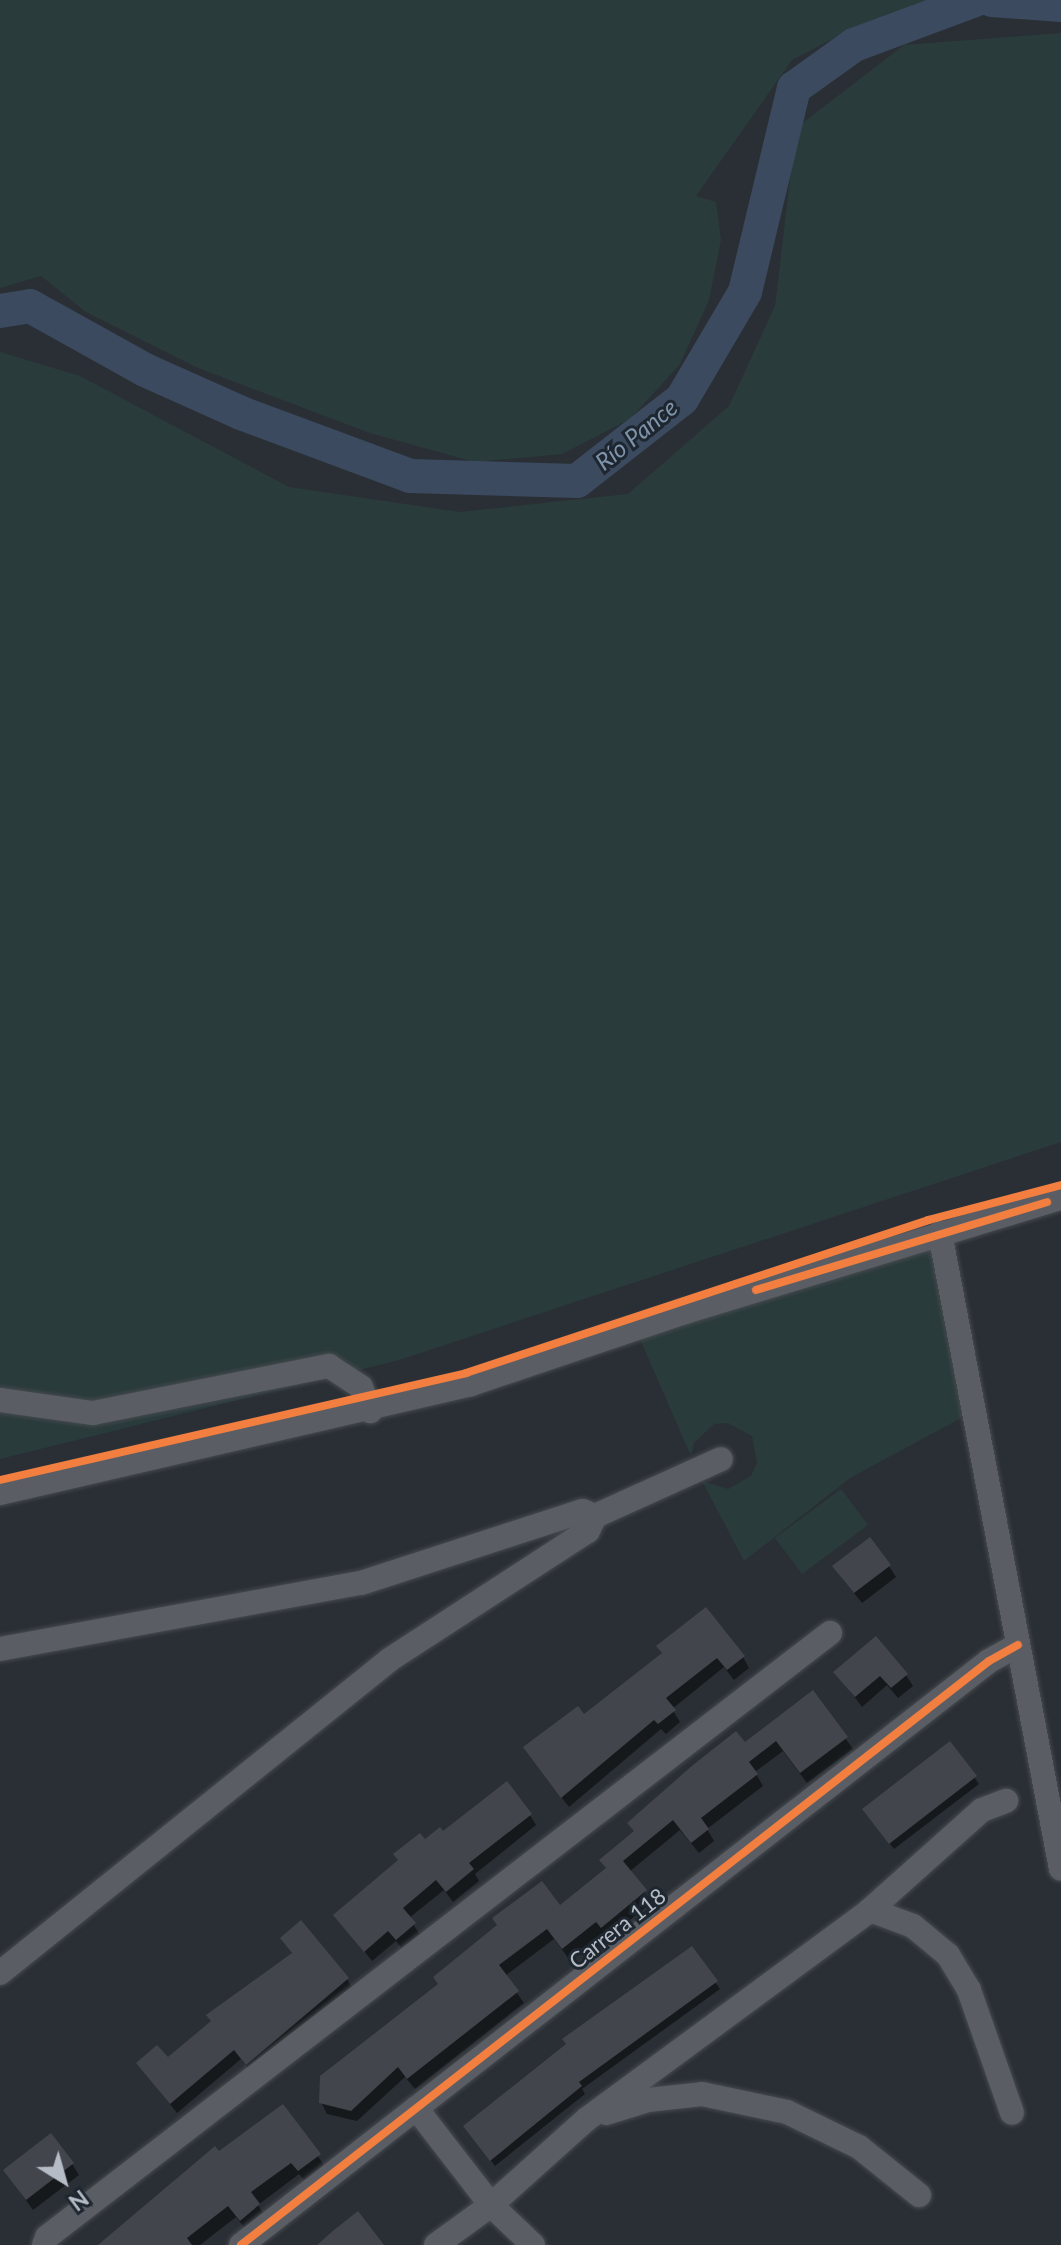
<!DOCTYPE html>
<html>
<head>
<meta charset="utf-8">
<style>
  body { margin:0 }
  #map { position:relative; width:1061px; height:2245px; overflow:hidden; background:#2a2f35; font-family:Lato,sans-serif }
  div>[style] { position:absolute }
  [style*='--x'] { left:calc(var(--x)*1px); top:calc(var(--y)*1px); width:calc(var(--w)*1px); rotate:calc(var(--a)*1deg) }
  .green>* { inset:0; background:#2a3b3c }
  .shadow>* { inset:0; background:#0007 }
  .river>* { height:34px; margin:-17px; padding:0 17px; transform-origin:17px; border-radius:17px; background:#3b4a5e }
  .building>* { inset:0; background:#42464c }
  .roads { filter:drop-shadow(0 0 2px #464a4e) drop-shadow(0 0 2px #464a4e) }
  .minor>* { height:24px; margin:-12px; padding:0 12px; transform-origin:12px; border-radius:12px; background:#5a5e64 }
  .cycleway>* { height:8px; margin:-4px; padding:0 4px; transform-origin:4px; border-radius:4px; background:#f27e40 }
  span { translate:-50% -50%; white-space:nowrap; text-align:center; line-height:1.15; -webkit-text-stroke:6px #1e2630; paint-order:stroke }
  .street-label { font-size:22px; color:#b5bcc6 }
  .water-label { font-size:24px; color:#7f93ab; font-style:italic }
  .north { position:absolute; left:24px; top:2141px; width:80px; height:80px; -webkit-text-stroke:6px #1e2630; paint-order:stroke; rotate:143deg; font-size:22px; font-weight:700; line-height:32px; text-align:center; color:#b5bcc6 }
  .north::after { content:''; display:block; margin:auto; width:28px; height:36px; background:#b5bcc6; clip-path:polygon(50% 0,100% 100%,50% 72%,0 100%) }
</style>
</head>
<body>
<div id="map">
  <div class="green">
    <i style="clip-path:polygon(0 0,939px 0,855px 27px,792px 60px,696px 196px,716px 202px,721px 240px,709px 300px,680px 364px,630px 419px,562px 454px,475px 462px,370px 433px,198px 368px,86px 312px,41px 276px,0 288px)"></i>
    <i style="clip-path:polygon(1061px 33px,1061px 1142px,399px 1360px,0 1459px,0 352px,80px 376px,289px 487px,460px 512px,628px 494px,729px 406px,775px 306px,796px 128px,904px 45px)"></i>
    <i style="clip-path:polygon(940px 1233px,974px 1411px,850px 1478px,744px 1561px,702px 1481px,728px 1489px,751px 1476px,757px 1463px,752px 1436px,728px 1423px,714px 1424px,694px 1443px,691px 1456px,636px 1330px)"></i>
    <i style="clip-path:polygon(841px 1489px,868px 1525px,802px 1574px,775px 1538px)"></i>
  </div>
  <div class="shadow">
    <i style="clip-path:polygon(889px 1566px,896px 1577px,862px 1603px,841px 1577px)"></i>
    <i style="clip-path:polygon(663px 1654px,743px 1657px,749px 1668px,734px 1680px,724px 1667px,672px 1709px,680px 1722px,666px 1734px,661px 1729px,569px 1807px,532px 1758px)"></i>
    <i style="clip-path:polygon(836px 1672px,906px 1675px,913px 1686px,898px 1698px,887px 1685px,862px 1707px)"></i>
    <i style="clip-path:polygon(813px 1693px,853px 1749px,807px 1783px,783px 1751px,755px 1772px,763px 1786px,707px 1829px,714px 1841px,699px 1853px,680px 1830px,629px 1872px,652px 1902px,608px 1938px,604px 1932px,569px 1959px,554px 1939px,505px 1976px,524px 2003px,415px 2089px,405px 2077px,357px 2121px,327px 2114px,321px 2102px,607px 1870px,601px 1860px)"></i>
    <i style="clip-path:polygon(950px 1744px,979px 1784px,894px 1849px,868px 1816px)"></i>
    <i style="clip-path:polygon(530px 1815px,536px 1825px,475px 1874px,479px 1881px,453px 1902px,444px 1890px,409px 1918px,420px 1935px,403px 1950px,396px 1941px,372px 1961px,336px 1916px,425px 1842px,442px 1833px)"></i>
    <i style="clip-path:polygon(282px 1938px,347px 1979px,353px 1990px,253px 2074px,241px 2059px,177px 2113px,138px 2064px,168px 2060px,293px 1955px)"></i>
    <i style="clip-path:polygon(691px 1949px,720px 1989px,582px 2089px,585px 2094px,495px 2166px,470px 2133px)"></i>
    <i style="clip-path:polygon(283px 2106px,326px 2168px,306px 2183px,299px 2174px,258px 2205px,266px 2218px,248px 2232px,236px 2217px,200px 2245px,100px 2245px)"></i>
    <i style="clip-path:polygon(72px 2164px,79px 2175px,33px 2210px,5px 2171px)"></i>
  </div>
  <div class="river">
    <i style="--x:992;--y:0;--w:69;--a:4.1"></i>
    <i style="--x:0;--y:311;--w:30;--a:-9"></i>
    <i style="--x:30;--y:306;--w:132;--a:29.1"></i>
    <i style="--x:145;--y:370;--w:105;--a:24.1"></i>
    <i style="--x:241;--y:413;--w:180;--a:20.4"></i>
    <i style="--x:410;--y:476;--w:167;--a:1.7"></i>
    <i style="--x:577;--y:481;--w:133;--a:-38"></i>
    <i style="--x:682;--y:399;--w:124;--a:-59.5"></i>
    <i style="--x:745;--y:292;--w:210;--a:-76.5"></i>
    <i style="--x:794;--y:88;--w:74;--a:-35.6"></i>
    <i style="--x:854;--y:45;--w:129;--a:-20.4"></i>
  </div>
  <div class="building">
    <i style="clip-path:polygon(870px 1537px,891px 1565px,854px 1593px,832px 1566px)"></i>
    <i style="clip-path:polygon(706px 1607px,745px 1656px,727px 1670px,717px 1658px,666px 1698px,676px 1710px,658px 1724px,654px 1720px,561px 1798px,523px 1747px,578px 1706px,584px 1714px,662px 1653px,656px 1646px)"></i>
    <i style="clip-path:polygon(876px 1636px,908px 1674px,891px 1688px,880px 1676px,855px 1697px,833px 1672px)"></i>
    <i style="clip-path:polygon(813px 1690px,848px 1737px,800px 1773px,776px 1741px,749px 1762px,758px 1774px,701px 1818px,709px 1829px,691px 1843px,673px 1820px,623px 1861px,647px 1890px,601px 1928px,596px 1922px,562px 1949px,547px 1929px,499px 1965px,519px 1991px,407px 2079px,398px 2067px,351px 2111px,319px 2103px,320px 2076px,438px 1984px,433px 1977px,497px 1925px,492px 1918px,542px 1881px,560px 1905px,606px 1868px,599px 1860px,634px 1831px,627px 1823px,693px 1765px,736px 1731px,745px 1742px)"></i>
    <i style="clip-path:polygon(950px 1741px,977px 1776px,889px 1844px,862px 1809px)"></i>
    <i style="clip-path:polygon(507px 1781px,532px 1814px,469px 1863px,474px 1869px,446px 1892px,436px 1880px,403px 1908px,416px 1923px,396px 1940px,388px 1931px,364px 1952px,333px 1915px,398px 1860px,393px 1854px,420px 1833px,425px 1839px,440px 1827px,443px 1831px)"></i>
    <i style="clip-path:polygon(301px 1920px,349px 1978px,246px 2065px,234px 2050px,170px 2104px,136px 2063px,157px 2045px,168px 2057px,211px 2021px,206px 2015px,292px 1953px,280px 1938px)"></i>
    <i style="clip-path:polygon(692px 1946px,718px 1981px,579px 2082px,582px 2086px,490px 2161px,463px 2126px,566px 2044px,562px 2039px)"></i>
    <i style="clip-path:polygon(283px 2104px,321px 2154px,298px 2171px,291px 2163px,251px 2192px,260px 2204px,240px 2221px,228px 2206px,187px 2238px,192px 2245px,98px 2245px,215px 2146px,219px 2151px)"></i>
    <i style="clip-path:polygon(51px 2133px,74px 2163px,26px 2200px,3px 2170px)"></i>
    <i style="clip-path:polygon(358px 2211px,384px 2245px,317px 2245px,334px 2230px)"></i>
  </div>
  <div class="roads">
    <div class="minor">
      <i style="--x:940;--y:1233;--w:647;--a:79.23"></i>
      <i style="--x:0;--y:1400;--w:94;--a:8"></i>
      <i style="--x:93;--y:1413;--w:241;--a:-11.3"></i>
      <i style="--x:329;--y:1366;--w:38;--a:33"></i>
      <i style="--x:361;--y:1387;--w:26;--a:69"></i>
      <i style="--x:0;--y:1493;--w:483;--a:-13"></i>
      <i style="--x:471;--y:1384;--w:226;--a:-18.6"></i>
      <i style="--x:685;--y:1312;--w:393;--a:-16.9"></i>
      <i style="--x:595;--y:1516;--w:138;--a:-24.3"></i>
      <i style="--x:0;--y:1649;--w:367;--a:-10.4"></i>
      <i style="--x:361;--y:1583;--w:233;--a:-18"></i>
      <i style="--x:583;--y:1511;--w:13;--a:23"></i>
      <i style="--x:870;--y:1910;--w:46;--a:20.4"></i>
      <i style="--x:913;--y:1926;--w:45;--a:39.6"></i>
      <i style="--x:948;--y:1955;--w:41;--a:59"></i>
      <i style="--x:969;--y:1990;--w:130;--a:70.7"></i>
      <i style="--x:0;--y:1973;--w:499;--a:-38.8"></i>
      <i style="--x:389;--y:1660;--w:237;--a:-33"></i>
      <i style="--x:588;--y:1531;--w:17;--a:-65"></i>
      <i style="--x:416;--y:2108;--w:123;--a:52.3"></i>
      <i style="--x:491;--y:2205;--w:58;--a:43.6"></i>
      <i style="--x:606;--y:2113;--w:44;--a:-17.2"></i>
      <i style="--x:648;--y:2100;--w:54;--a:-6.3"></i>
      <i style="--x:702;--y:2094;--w:87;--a:12"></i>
      <i style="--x:787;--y:2112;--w:80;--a:25.9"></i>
      <i style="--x:859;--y:2147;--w:77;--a:38.7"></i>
      <i style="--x:44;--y:2245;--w:9;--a:-69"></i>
      <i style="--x:47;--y:2237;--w:989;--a:-37.65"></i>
      <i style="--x:241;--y:2245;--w:949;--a:-37.98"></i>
      <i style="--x:989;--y:1661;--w:33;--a:-29"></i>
      <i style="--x:436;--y:2245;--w:68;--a:-36"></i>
      <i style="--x:491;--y:2205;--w:129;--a:-41.9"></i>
      <i style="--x:587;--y:2119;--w:352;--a:-36.4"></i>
      <i style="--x:870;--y:1910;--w:150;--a:-41.8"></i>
      <i style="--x:982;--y:1810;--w:26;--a:-21"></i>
    </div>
  </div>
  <div class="cycleway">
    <i style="--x:756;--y:1290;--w:304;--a:-16.8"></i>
    <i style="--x:0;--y:1480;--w:478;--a:-12.9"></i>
    <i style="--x:466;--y:1373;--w:487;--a:-18.3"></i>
    <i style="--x:928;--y:1220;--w:138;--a:-14.7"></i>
    <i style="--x:241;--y:2245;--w:949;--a:-37.98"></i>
    <i style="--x:989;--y:1661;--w:33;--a:-29"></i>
  </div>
  <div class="street-label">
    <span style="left:617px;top:1928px;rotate:-38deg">Carrera 118</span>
  </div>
  <div class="water-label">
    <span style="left:636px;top:434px;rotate:-39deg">Río Pance</span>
  </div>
  <div class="north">N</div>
</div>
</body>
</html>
